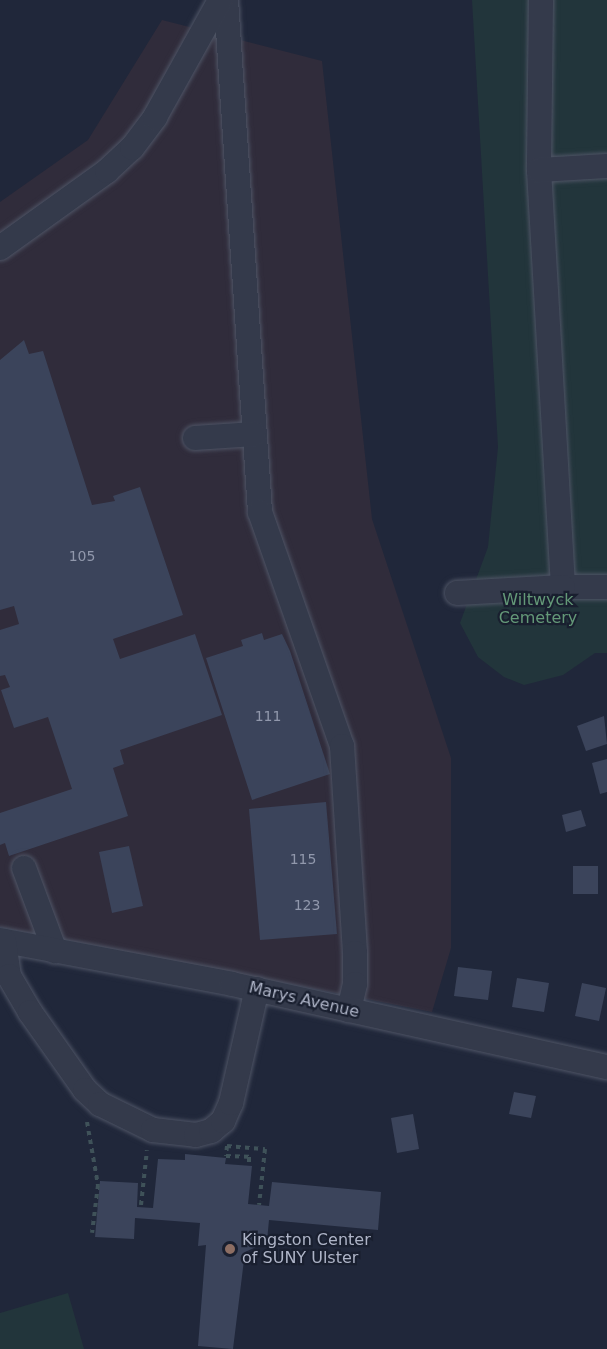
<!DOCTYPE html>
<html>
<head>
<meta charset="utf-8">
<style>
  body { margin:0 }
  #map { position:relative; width:607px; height:1349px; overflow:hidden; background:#20273a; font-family:"DejaVu Sans",sans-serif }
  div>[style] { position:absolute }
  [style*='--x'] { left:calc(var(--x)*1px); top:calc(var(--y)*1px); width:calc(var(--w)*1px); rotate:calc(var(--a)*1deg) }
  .medical>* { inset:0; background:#302c3b }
  .green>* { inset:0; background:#22353b }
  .building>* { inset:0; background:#3b445b }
  .path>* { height:4px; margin-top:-2px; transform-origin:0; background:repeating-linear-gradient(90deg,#3f5259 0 4.5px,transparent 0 9px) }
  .roads { filter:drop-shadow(0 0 2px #4e5465) drop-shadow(0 0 2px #4e5465) }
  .minor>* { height:24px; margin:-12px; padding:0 12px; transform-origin:12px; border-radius:12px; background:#343a4b }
  .dots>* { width:16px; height:16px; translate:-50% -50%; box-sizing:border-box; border:3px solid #191f2f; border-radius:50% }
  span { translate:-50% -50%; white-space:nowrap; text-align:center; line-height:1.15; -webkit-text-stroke:4.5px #191f2f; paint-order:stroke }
  .number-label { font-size:14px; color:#9198ac }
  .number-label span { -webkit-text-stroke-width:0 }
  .park-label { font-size:16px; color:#649978 }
  .street-label { font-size:16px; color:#aeb4c7 }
  .poi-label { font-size:16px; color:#aeb4c7 }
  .left { translate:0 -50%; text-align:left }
</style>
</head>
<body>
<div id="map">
  <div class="medical">
    <i style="clip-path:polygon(162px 20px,322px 61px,372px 519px,451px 758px,451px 948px,432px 1012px,0 927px,0 202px,88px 140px)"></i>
  </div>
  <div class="green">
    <i style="clip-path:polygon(472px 0,607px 0,607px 653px,595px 653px,563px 675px,524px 685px,504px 677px,478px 657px,460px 623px,488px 547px,498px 447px)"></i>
    <i style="clip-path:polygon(68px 1293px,84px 1349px,0 1349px,0 1313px)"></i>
  </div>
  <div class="building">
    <i style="clip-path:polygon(24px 340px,29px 354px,43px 351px,92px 505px,115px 501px,113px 496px,140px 487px,183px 615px,113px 639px,120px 659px,195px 634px,222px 715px,120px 750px,124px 764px,113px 768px,128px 816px,9px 856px,5px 843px,0 845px,0 813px,72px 789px,48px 717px,14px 728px,1px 690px,10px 687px,5px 675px,0 676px,0 630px,19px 624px,14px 606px,0 610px,0 360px)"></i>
    <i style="clip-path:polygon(262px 633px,264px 640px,282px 634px,290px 651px,330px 774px,252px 800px,206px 658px,243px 646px,241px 640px)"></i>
    <i style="clip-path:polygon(604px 716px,607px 744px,586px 751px,577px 726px)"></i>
    <i style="clip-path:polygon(607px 759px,607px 792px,600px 794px,592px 763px)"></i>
    <i style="clip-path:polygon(326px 802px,337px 934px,260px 940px,249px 809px)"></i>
    <i style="clip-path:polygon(581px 810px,586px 826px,566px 832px,562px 815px)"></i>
    <i style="clip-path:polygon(129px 846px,143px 906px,112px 913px,99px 852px)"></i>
    <i style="clip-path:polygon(573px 866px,598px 866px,598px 894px,573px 894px)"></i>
    <i style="clip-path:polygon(458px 967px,492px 971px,488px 1000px,454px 996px)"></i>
    <i style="clip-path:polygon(517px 978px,549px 983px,544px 1012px,512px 1007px)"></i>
    <i style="clip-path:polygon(582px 983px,606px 988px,599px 1021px,575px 1016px)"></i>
    <i style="clip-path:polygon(514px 1092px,536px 1096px,531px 1118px,509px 1114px)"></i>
    <i style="clip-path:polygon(413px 1114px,419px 1149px,397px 1153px,391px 1118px)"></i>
    <i style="clip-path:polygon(185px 1154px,226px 1158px,225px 1164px,252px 1166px,248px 1204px,269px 1206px,272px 1182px,381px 1192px,378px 1230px,269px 1220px,267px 1241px,258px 1241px,258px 1246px,245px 1252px,233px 1349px,198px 1346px,206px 1245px,198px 1246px,200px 1223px,135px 1218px,134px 1239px,95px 1237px,100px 1181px,138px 1183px,137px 1207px,153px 1208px,158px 1159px,185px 1160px)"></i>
  </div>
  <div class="path">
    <i style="--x:87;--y:1122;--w:64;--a:80.1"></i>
    <i style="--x:98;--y:1185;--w:48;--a:97.1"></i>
    <i style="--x:227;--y:1146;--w:38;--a:5"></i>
    <i style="--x:265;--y:1149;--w:56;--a:96.1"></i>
    <i style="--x:227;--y:1146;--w:10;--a:96"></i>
    <i style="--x:226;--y:1156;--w:23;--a:2"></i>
    <i style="--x:249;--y:1157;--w:9;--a:90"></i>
    <i style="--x:141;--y:1205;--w:55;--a:-83.8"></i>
  </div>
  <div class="roads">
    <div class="minor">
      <i style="--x:226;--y:0;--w:513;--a:86.2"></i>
      <i style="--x:260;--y:512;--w:248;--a:70.7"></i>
      <i style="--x:342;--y:746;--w:207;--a:86.4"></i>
      <i style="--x:355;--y:953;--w:31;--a:90"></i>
      <i style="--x:355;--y:984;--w:27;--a:103"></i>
      <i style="--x:541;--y:0;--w:170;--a:90.7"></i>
      <i style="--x:539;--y:170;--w:418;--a:86.7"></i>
      <i style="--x:563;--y:587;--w:44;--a:0"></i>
      <i style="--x:539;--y:170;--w:68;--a:-3.4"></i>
      <i style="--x:0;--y:248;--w:132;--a:-35.7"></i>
      <i style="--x:107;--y:171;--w:34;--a:-43"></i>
      <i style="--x:132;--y:148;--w:39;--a:-53"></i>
      <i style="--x:155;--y:117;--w:134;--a:-60.9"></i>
      <i style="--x:195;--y:438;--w:59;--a:-3.9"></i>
      <i style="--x:457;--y:593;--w:106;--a:-3.2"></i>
      <i style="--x:24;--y:868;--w:89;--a:69.5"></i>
      <i style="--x:0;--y:940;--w:236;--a:10.7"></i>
      <i style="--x:232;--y:984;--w:384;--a:12.5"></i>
      <i style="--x:4;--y:941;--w:35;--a:82"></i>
      <i style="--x:9;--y:976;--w:42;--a:59.7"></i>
      <i style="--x:30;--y:1012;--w:95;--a:54.8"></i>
      <i style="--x:85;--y:1090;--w:21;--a:43"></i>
      <i style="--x:100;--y:1104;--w:59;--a:26.1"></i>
      <i style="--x:153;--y:1130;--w:43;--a:6.6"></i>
      <i style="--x:196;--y:1135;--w:16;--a:-15"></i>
      <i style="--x:211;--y:1131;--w:16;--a:-40"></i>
      <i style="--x:223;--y:1121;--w:20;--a:-66"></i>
      <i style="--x:231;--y:1103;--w:117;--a:-77.2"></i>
    </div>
  </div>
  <div class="dots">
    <i style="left:230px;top:1249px;background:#8d6e63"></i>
  </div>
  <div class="number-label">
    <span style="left:82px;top:556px">105</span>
    <span style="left:268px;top:716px">111</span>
    <span style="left:303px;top:859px">115</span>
    <span style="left:307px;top:905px">123</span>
  </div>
  <div class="park-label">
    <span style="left:538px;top:609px">Wiltwyck<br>Cemetery</span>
  </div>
  <div class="street-label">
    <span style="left:304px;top:1000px;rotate:13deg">Marys Avenue</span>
  </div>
  <div class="poi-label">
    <span class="left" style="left:242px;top:1249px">Kingston Center<br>of SUNY Ulster</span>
  </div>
</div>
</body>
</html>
